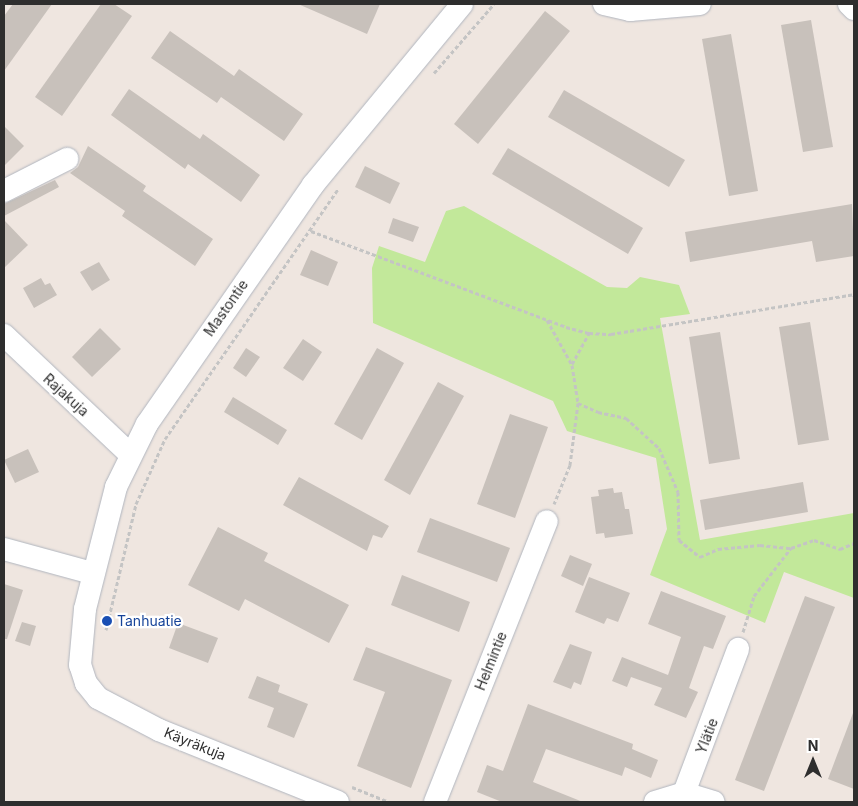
<!DOCTYPE html>
<html>
<head>
<meta charset="utf-8">
<style>
  body { margin:0 }
  #map { position:relative; width:858px; height:806px; overflow:hidden; background:#efe6e0; font-family:Inter,sans-serif }
  div>[style] { position:absolute }
  [style*='--x'] { left:calc(var(--x)*1px); top:calc(var(--y)*1px); width:calc(var(--w)*1px); rotate:calc(var(--a)*1deg) }
  .green>* { inset:0; background:#c2e89a }
  .building>* { inset:0; background:#c8c1bb }
  .path>* { height:3px; margin-top:-1.5px; transform-origin:0; background:repeating-linear-gradient(90deg,#c4c4c4 0 4px,transparent 0 6.5px) }
  .roads { filter:drop-shadow(0 0 1px #b0b5be) drop-shadow(0 0 1px #b0b5be) }
  .minor>* { height:22px; margin:-11px; padding:0 11px; transform-origin:11px; border-radius:11px; background:#fff }
  .dots>* { width:14px; height:14px; translate:-50% -50%; box-sizing:border-box; border:2px solid #fff; border-radius:50% }
  span { translate:-50% -50%; white-space:nowrap; text-align:center; line-height:1.15; -webkit-text-stroke:4.5px #fff; paint-order:stroke }
  .street-label { font-size:14px; color:#2e2e2e }
  .transit-label { font-size:14px; color:#164399 }
  .left { translate:0 -50%; text-align:left }
  .frame { position:absolute; inset:0; border:5px solid #2e2e2e; pointer-events:none }
  .north { position:absolute; left:788px; top:736px; width:50px; height:50px; -webkit-text-stroke:4px #fff; paint-order:stroke; rotate:0deg; font-size:14px; font-weight:700; line-height:20px; text-align:center; color:#2e2e2e }
  .north::after { content:''; display:block; margin:auto; width:18px; height:22px; background:#2e2e2e; clip-path:polygon(50% 0,100% 100%,50% 72%,0 100%) }
</style>
</head>
<body>
<div id="map">
  <div class="green">
    <i style="clip-path:polygon(464px 206px,607px 287px,627px 288px,640px 277px,679px 285px,690px 314px,660px 318px,700px 540px,854px 513px,854px 598px,784px 572px,765px 623px,650px 575px,667px 529px,656px 458px,567px 431px,553px 401px,373px 323px,372px 268px,379px 246px,425px 262px,446px 211px)"></i>
  </div>
  <div class="building">
    <i style="clip-path:polygon(13px 4px,52px 4px,4px 71px,4px 16px)"></i>
    <i style="clip-path:polygon(101px 4px,114px 4px,132px 16px,62px 116px,35px 97px)"></i>
    <i style="clip-path:polygon(298px 4px,380px 4px,367px 34px)"></i>
    <i style="clip-path:polygon(545px 11px,570px 31px,478px 144px,454px 124px)"></i>
    <i style="clip-path:polygon(811px 20px,833px 147px,803px 152px,781px 25px)"></i>
    <i style="clip-path:polygon(170px 31px,234px 76px,239px 69px,303px 114px,284px 141px,221px 97px,217px 103px,151px 58px)"></i>
    <i style="clip-path:polygon(731px 34px,758px 191px,729px 196px,702px 39px)"></i>
    <i style="clip-path:polygon(129px 89px,200px 139px,203px 134px,260px 175px,241px 202px,188px 164px,185px 169px,111px 115px)"></i>
    <i style="clip-path:polygon(564px 90px,685px 160px,669px 187px,548px 117px)"></i>
    <i style="clip-path:polygon(4px 126px,24px 146px,4px 166px)"></i>
    <i style="clip-path:polygon(88px 146px,146px 186px,143px 191px,213px 239px,195px 266px,122px 216px,125px 211px,70px 173px,78px 167px)"></i>
    <i style="clip-path:polygon(508px 148px,643px 228px,628px 254px,492px 174px)"></i>
    <i style="clip-path:polygon(365px 166px,400px 183px,390px 204px,355px 187px)"></i>
    <i style="clip-path:polygon(55px 180px,59px 187px,4px 216px,4px 204px)"></i>
    <i style="clip-path:polygon(852px 204px,854px 256px,816px 262px,812px 241px,690px 262px,685px 232px)"></i>
    <i style="clip-path:polygon(393px 218px,419px 227px,413px 242px,388px 233px)"></i>
    <i style="clip-path:polygon(4px 220px,28px 245px,4px 268px)"></i>
    <i style="clip-path:polygon(311px 250px,338px 262px,328px 286px,300px 275px)"></i>
    <i style="clip-path:polygon(99px 262px,110px 280px,92px 291px,80px 272px)"></i>
    <i style="clip-path:polygon(41px 278px,45px 285px,50px 283px,57px 295px,34px 308px,23px 288px)"></i>
    <i style="clip-path:polygon(810px 322px,829px 440px,798px 445px,779px 327px)"></i>
    <i style="clip-path:polygon(100px 328px,121px 349px,92px 377px,72px 357px)"></i>
    <i style="clip-path:polygon(720px 332px,740px 459px,709px 464px,689px 337px)"></i>
    <i style="clip-path:polygon(303px 339px,322px 352px,303px 381px,283px 368px)"></i>
    <i style="clip-path:polygon(246px 348px,260px 357px,246px 377px,233px 368px)"></i>
    <i style="clip-path:polygon(377px 348px,404px 363px,362px 440px,334px 424px)"></i>
    <i style="clip-path:polygon(438px 382px,464px 396px,410px 495px,384px 480px)"></i>
    <i style="clip-path:polygon(233px 397px,287px 430px,278px 445px,224px 412px)"></i>
    <i style="clip-path:polygon(510px 414px,548px 427px,515px 518px,477px 504px)"></i>
    <i style="clip-path:polygon(28px 449px,39px 472px,15px 483px,4px 460px)"></i>
    <i style="clip-path:polygon(299px 477px,389px 526px,382px 538px,373px 535px,367px 551px,283px 505px)"></i>
    <i style="clip-path:polygon(803px 482px,808px 512px,705px 530px,700px 500px)"></i>
    <i style="clip-path:polygon(613px 488px,614px 493px,622px 492px,625px 509px,629px 509px,633px 534px,605px 538px,604px 533px,596px 534px,591px 497px,599px 496px,598px 490px)"></i>
    <i style="clip-path:polygon(430px 518px,510px 548px,497px 582px,417px 552px)"></i>
    <i style="clip-path:polygon(218px 527px,268px 553px,264px 561px,349px 605px,329px 643px,245px 599px,239px 611px,188px 585px)"></i>
    <i style="clip-path:polygon(570px 555px,592px 564px,583px 586px,561px 576px)"></i>
    <i style="clip-path:polygon(402px 575px,470px 602px,459px 632px,391px 605px)"></i>
    <i style="clip-path:polygon(589px 577px,630px 593px,618px 622px,607px 618px,604px 624px,575px 612px)"></i>
    <i style="clip-path:polygon(4px 584px,23px 590px,7px 639px,4px 639px)"></i>
    <i style="clip-path:polygon(661px 591px,726px 616px,713px 649px,704px 646px,689px 688px,698px 692px,686px 718px,654px 705px,662px 688px,631px 677px,627px 687px,612px 681px,622px 657px,668px 675px,681px 637px,648px 624px)"></i>
    <i style="clip-path:polygon(805px 596px,835px 607px,764px 791px,735px 780px)"></i>
    <i style="clip-path:polygon(22px 622px,36px 626px,30px 646px,15px 641px)"></i>
    <i style="clip-path:polygon(178px 623px,218px 638px,208px 663px,169px 648px)"></i>
    <i style="clip-path:polygon(570px 644px,592px 652px,581px 685px,574px 682px,571px 689px,553px 682px)"></i>
    <i style="clip-path:polygon(366px 647px,452px 680px,411px 788px,357px 766px,385px 692px,353px 680px)"></i>
    <i style="clip-path:polygon(257px 676px,280px 685px,278px 692px,308px 704px,294px 738px,267px 727px,274px 708px,248px 698px)"></i>
    <i style="clip-path:polygon(528px 704px,633px 744px,632px 749px,658px 760px,651px 778px,625px 767px,622px 776px,546px 749px,533px 782px,583px 802px,502px 802px,477px 792px,487px 765px,503px 771px)"></i>
    <i style="clip-path:polygon(853px 713px,854px 713px,854px 789px,828px 779px)"></i>
  </div>
  <div class="path">
    <i style="--x:434;--y:73;--w:91;--a:-49"></i>
    <i style="--x:311;--y:231;--w:272;--a:20.6"></i>
    <i style="--x:566;--y:327;--w:24;--a:15"></i>
    <i style="--x:589;--y:333;--w:22;--a:3"></i>
    <i style="--x:611;--y:334;--w:246;--a:-9.3"></i>
    <i style="--x:547;--y:320;--w:51;--a:60.9"></i>
    <i style="--x:572;--y:365;--w:38;--a:81"></i>
    <i style="--x:578;--y:403;--w:63;--a:97.4"></i>
    <i style="--x:570;--y:465;--w:42;--a:112.3"></i>
    <i style="--x:572;--y:364;--w:35;--a:-61"></i>
    <i style="--x:578;--y:403;--w:22;--a:24"></i>
    <i style="--x:598;--y:412;--w:29;--a:12"></i>
    <i style="--x:626;--y:418;--w:45;--a:42.3"></i>
    <i style="--x:659;--y:448;--w:48;--a:66.6"></i>
    <i style="--x:678;--y:492;--w:48;--a:88.8"></i>
    <i style="--x:679;--y:540;--w:27;--a:39"></i>
    <i style="--x:700;--y:557;--w:20;--a:-24"></i>
    <i style="--x:718;--y:549;--w:42;--a:-5.4"></i>
    <i style="--x:760;--y:545;--w:31;--a:6"></i>
    <i style="--x:791;--y:548;--w:24;--a:-19"></i>
    <i style="--x:814;--y:540;--w:28;--a:19"></i>
    <i style="--x:840;--y:549;--w:15;--a:-23"></i>
    <i style="--x:106;--y:630;--w:130;--a:-76.6"></i>
    <i style="--x:136;--y:504;--w:71;--a:-66"></i>
    <i style="--x:165;--y:439;--w:305;--a:-55.3"></i>
    <i style="--x:743;--y:632;--w:38;--a:-73"></i>
    <i style="--x:754;--y:596;--w:61;--a:-52.4"></i>
    <i style="--x:352;--y:787;--w:40;--a:22"></i>
  </div>
  <div class="roads">
    <div class="minor">
      <i style="--x:604;--y:4;--w:27;--a:13"></i>
      <i style="--x:630;--y:10;--w:70;--a:-4.9"></i>
      <i style="--x:849;--y:4;--w:7;--a:45"></i>
      <i style="--x:4;--y:191;--w:71;--a:-26.9"></i>
      <i style="--x:4;--y:335;--w:173;--a:43.4"></i>
      <i style="--x:4;--y:549;--w:91;--a:15.3"></i>
      <i style="--x:684;--y:793;--w:31;--a:17"></i>
      <i style="--x:338;--y:802;--w:193;--a:-158.1"></i>
      <i style="--x:159;--y:730;--w:69;--a:-152.3"></i>
      <i style="--x:98;--y:698;--w:19;--a:-129"></i>
      <i style="--x:86;--y:683;--w:19;--a:-108"></i>
      <i style="--x:80;--y:665;--w:56;--a:-84.9"></i>
      <i style="--x:85;--y:609;--w:126;--a:-75.7"></i>
      <i style="--x:116;--y:487;--w:70;--a:-63.8"></i>
      <i style="--x:147;--y:424;--w:291;--a:-55.2"></i>
      <i style="--x:313;--y:185;--w:234;--a:-50.5"></i>
      <i style="--x:435;--y:802;--w:302;--a:-68.3"></i>
      <i style="--x:655;--y:802;--w:30;--a:-17"></i>
      <i style="--x:684;--y:793;--w:154;--a:-69.4"></i>
    </div>
  </div>
  <div class="dots">
    <i style="left:107px;top:621px;background:#1a4fb4"></i>
  </div>
  <div class="street-label">
    <span style="left:226px;top:308px;rotate:-55deg">Mastontie</span>
    <span style="left:66px;top:395px;rotate:42deg">Rajakuja</span>
    <span style="left:491px;top:661px;rotate:-68deg">Helmintie</span>
    <span style="left:707px;top:736px;rotate:-69deg">Ylätie</span>
    <span style="left:195px;top:744px;rotate:22deg">Käyräkuja</span>
  </div>
  <div class="transit-label">
    <span class="left" style="left:117px;top:621px">Tanhuatie</span>
  </div>
  <div class="frame"></div>
  <div class="north">N</div>
</div>
</body>
</html>
